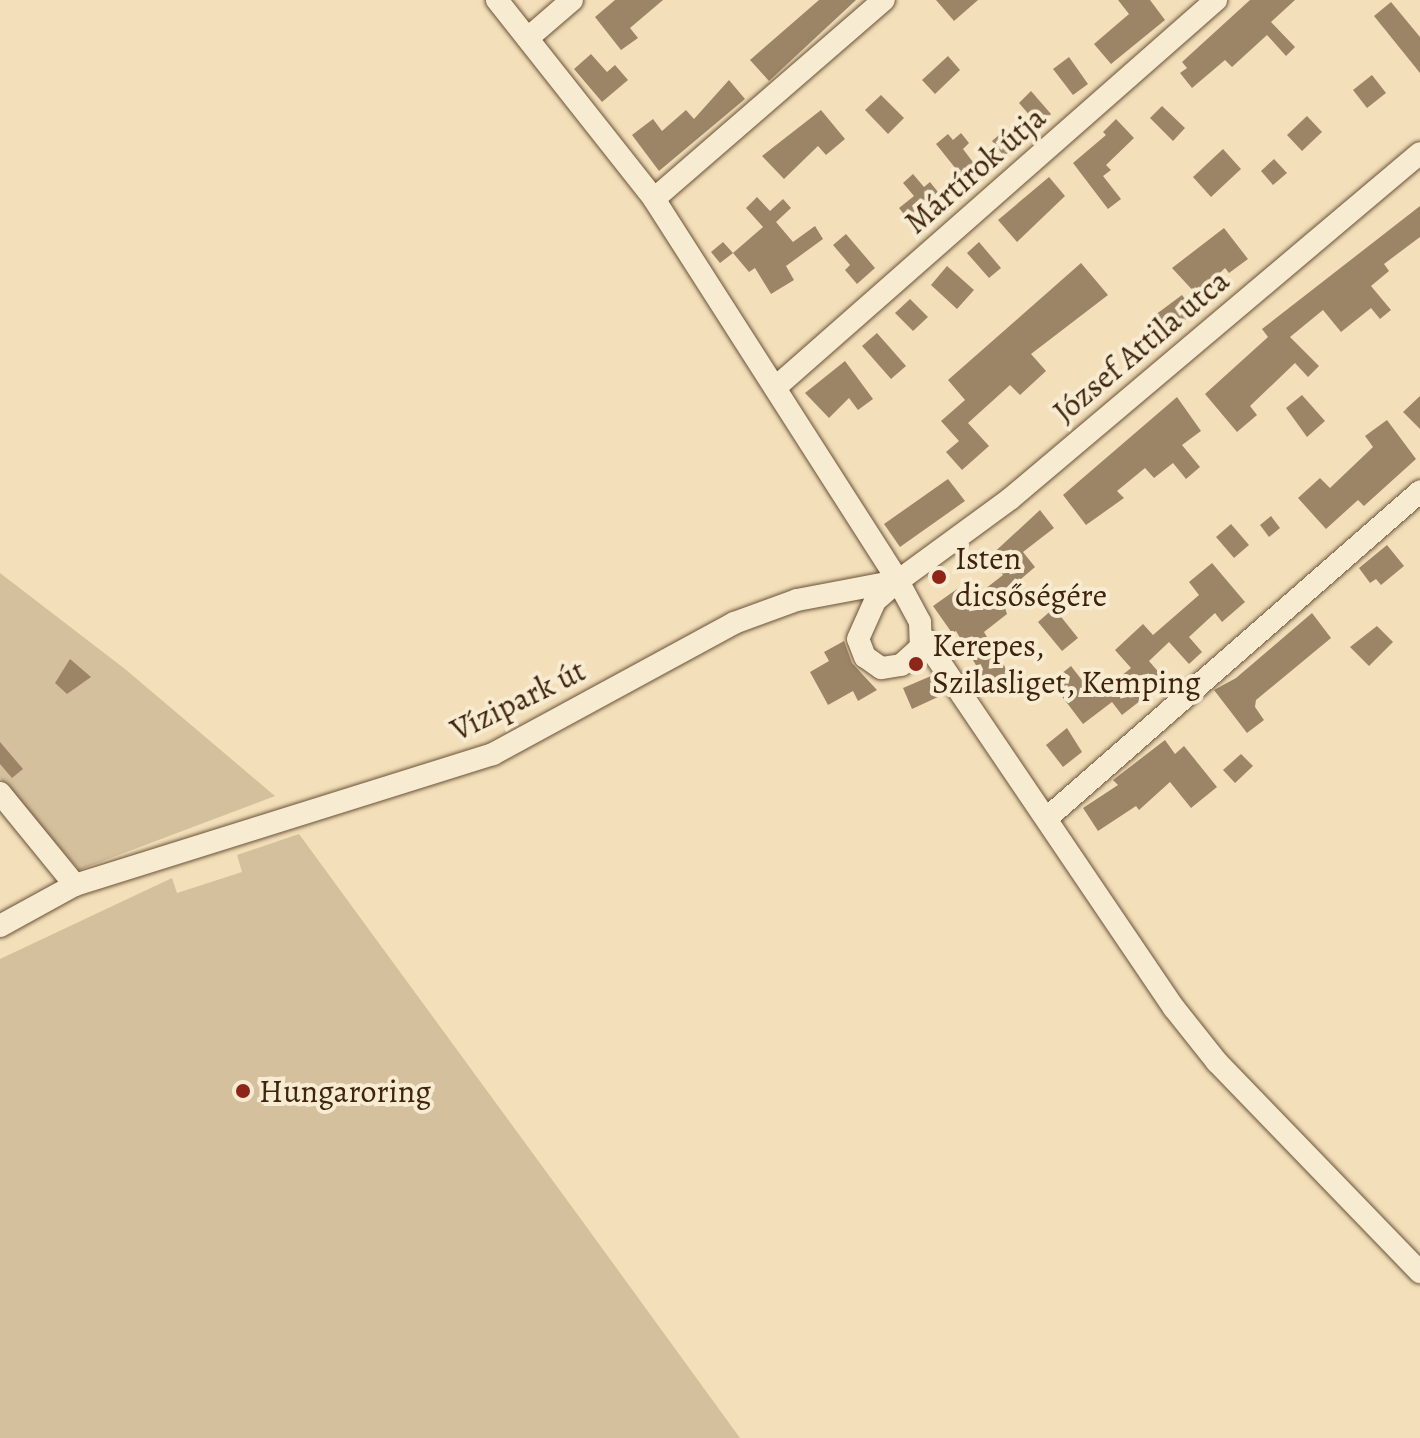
<!DOCTYPE html>
<html>
<head>
<meta charset="utf-8">
<style>
  body { margin:0 }
  #map { position:relative; width:1420px; height:1438px; overflow:hidden; background:#f3e0ba; font-family:Alegreya,serif }
  div>[style] { position:absolute }
  [style*='--x'] { left:calc(var(--x)*1px); top:calc(var(--y)*1px); width:calc(var(--w)*1px); rotate:calc(var(--a)*1deg) }
  .green>* { inset:0; background:#d4c09d }
  .building>* { inset:0; background:#9c8567 }
  .roads { filter:drop-shadow(0 0 2px #6b5238) drop-shadow(0 0 2px #6b5238) }
  .minor>* { height:22px; margin:-11px; padding:0 11px; transform-origin:11px; border-radius:11px; background:#f7ebd2 }
  .dots>* { width:22px; height:22px; translate:-50% -50%; box-sizing:border-box; border:4px solid #f7ebd2; border-radius:50% }
  span { translate:-50% -50%; white-space:nowrap; text-align:center; line-height:1.15; -webkit-text-stroke:8px #f7ebd2; paint-order:stroke }
  .street-label { font-size:32px; color:#3e230d }
  .poi-label { font-size:32px; color:#3e230d }
  .left { translate:0 -50%; text-align:left }
</style>
</head>
<body>
<div id="map">
  <div class="green">
    <i style="clip-path:polygon(0 573px,125px 669px,275px 796px,79px 870px,0 778px)"></i>
    <i style="clip-path:polygon(299px 834px,583px 1222px,740px 1438px,0 1438px,0 959px,172px 878px,177px 893px,242px 872px,237px 855px)"></i>
  </div>
  <div class="building">
    <i style="clip-path:polygon(615px 0,663px 0,630px 28px,638px 38px,621px 50px,595px 17px)"></i>
    <i style="clip-path:polygon(819px 0,856px 0,769px 81px,750px 60px)"></i>
    <i style="clip-path:polygon(936px 0,978px 0,954px 21px)"></i>
    <i style="clip-path:polygon(1118px 0,1150px 0,1165px 20px,1111px 64px,1094px 44px,1129px 14px)"></i>
    <i style="clip-path:polygon(1250px 0,1295px 0,1271px 22px,1295px 47px,1286px 56px,1267px 35px,1232px 67px,1225px 60px,1192px 88px,1180px 73px,1187px 68px,1182px 62px)"></i>
    <i style="clip-path:polygon(1391px 2px,1420px 37px,1420px 73px,1374px 16px)"></i>
    <i style="clip-path:polygon(591px 54px,607px 72px,615px 65px,628px 80px,602px 102px,574px 69px)"></i>
    <i style="clip-path:polygon(948px 56px,960px 70px,935px 94px,922px 80px)"></i>
    <i style="clip-path:polygon(1069px 57px,1088px 84px,1073px 95px,1053px 69px)"></i>
    <i style="clip-path:polygon(1372px 75px,1386px 93px,1367px 108px,1353px 90px)"></i>
    <i style="clip-path:polygon(729px 80px,745px 99px,659px 171px,632px 135px,653px 119px,662px 131px,686px 110px,694px 119px)"></i>
    <i style="clip-path:polygon(1031px 91px,1051px 114px,1038px 125px,1019px 103px)"></i>
    <i style="clip-path:polygon(881px 95px,904px 118px,888px 134px,865px 110px)"></i>
    <i style="clip-path:polygon(1162px 106px,1185px 128px,1173px 141px,1150px 118px)"></i>
    <i style="clip-path:polygon(821px 110px,845px 139px,826px 155px,818px 146px,784px 179px,762px 156px)"></i>
    <i style="clip-path:polygon(1307px 116px,1322px 132px,1302px 151px,1287px 135px)"></i>
    <i style="clip-path:polygon(1116px 119px,1134px 138px,1106px 165px,1111px 170px,1103px 176px,1121px 199px,1108px 209px,1073px 163px,1106px 135px,1103px 132px)"></i>
    <i style="clip-path:polygon(1007px 128px,1020px 143px,1004px 156px,992px 141px)"></i>
    <i style="clip-path:polygon(961px 133px,969px 143px,963px 149px,982px 174px,968px 184px,936px 144px,948px 134px,953px 140px)"></i>
    <i style="clip-path:polygon(1223px 149px,1241px 169px,1211px 197px,1193px 177px)"></i>
    <i style="clip-path:polygon(1274px 159px,1287px 173px,1273px 185px,1261px 171px)"></i>
    <i style="clip-path:polygon(913px 174px,924px 187px,930px 182px,938px 192px,907px 218px,899px 208px,914px 196px,903px 183px)"></i>
    <i style="clip-path:polygon(1049px 177px,1065px 196px,1017px 242px,998px 220px)"></i>
    <i style="clip-path:polygon(757px 197px,770px 211px,783px 199px,791px 208px,776px 222px,793px 242px,815px 226px,823px 239px,786px 266px,794px 280px,771px 294px,755px 268px,749px 272px,733px 253px,763px 227px,746px 208px)"></i>
    <i style="clip-path:polygon(1420px 206px,1420px 237px,1384px 264px,1389px 271px,1371px 286px,1391px 310px,1380px 319px,1371px 308px,1341px 332px,1323px 310px,1290px 337px,1319px 366px,1308px 377px,1295px 363px,1250px 406px,1257px 415px,1237px 432px,1205px 394px,1268px 337px,1262px 329px)"></i>
    <i style="clip-path:polygon(1224px 228px,1248px 259px,1229px 273px,1225px 268px,1197px 295px,1172px 268px)"></i>
    <i style="clip-path:polygon(846px 234px,875px 268px,857px 284px,845px 270px,850px 265px,833px 245px)"></i>
    <i style="clip-path:polygon(723px 242px,733px 253px,720px 263px,711px 252px)"></i>
    <i style="clip-path:polygon(979px 242px,1001px 268px,989px 278px,967px 253px)"></i>
    <i style="clip-path:polygon(1081px 263px,1108px 295px,1031px 354px,1046px 371px,1020px 395px,1010px 385px,968px 423px,989px 446px,962px 470px,946px 452px,959px 441px,941px 421px,965px 400px,948px 380px)"></i>
    <i style="clip-path:polygon(947px 266px,974px 290px,957px 309px,931px 285px)"></i>
    <i style="clip-path:polygon(1182px 295px,1195px 313px,1164px 335px,1151px 318px)"></i>
    <i style="clip-path:polygon(910px 299px,928px 317px,913px 331px,895px 313px)"></i>
    <i style="clip-path:polygon(877px 333px,906px 366px,891px 379px,862px 346px)"></i>
    <i style="clip-path:polygon(845px 361px,873px 399px,858px 410px,849px 398px,829px 418px,805px 393px)"></i>
    <i style="clip-path:polygon(1302px 395px,1325px 421px,1307px 437px,1286px 408px)"></i>
    <i style="clip-path:polygon(1420px 396px,1420px 429px,1403px 412px)"></i>
    <i style="clip-path:polygon(1177px 397px,1201px 431px,1182px 445px,1200px 467px,1186px 479px,1173px 463px,1154px 478px,1145px 468px,1117px 491px,1124px 498px,1086px 525px,1063px 495px)"></i>
    <i style="clip-path:polygon(1387px 420px,1416px 459px,1364px 506px,1358px 500px,1326px 529px,1298px 498px,1320px 478px,1330px 488px,1373px 447px,1365px 436px)"></i>
    <i style="clip-path:polygon(948px 479px,965px 501px,900px 547px,884px 524px)"></i>
    <i style="clip-path:polygon(1040px 510px,1054px 528px,1023px 552px,1035px 567px,1001px 596px,1007px 614px,984px 632px,1008px 672px,987px 684px,956px 631px,952px 633px,933px 606px,957px 589px,967px 603px,1003px 575px,988px 558px)"></i>
    <i style="clip-path:polygon(1271px 516px,1280px 528px,1269px 537px,1260px 525px)"></i>
    <i style="clip-path:polygon(1231px 524px,1249px 545px,1234px 558px,1216px 537px)"></i>
    <i style="clip-path:polygon(1387px 545px,1404px 566px,1381px 585px,1376px 579px,1370px 583px,1359px 568px)"></i>
    <i style="clip-path:polygon(1212px 563px,1245px 602px,1222px 622px,1215px 613px,1189px 637px,1202px 652px,1189px 664px,1169px 642px,1149px 661px,1161px 675px,1142px 693px,1145px 697px,1122px 715px,1112px 702px,1083px 724px,1051px 682px,1071px 666px,1095px 697px,1131px 668px,1115px 650px,1143px 624px,1153px 635px,1199px 595px,1189px 582px)"></i>
    <i style="clip-path:polygon(1054px 608px,1078px 638px,1062px 651px,1038px 622px)"></i>
    <i style="clip-path:polygon(1312px 613px,1331px 638px,1256px 700px,1255px 707px,1264px 720px,1247px 733px,1214px 690px,1236px 678px)"></i>
    <i style="clip-path:polygon(1377px 626px,1393px 642px,1369px 666px,1350px 647px)"></i>
    <i style="clip-path:polygon(844px 641px,852px 663px,877px 690px,858px 701px,853px 691px,828px 705px,810px 672px,829px 661px,824px 652px)"></i>
    <i style="clip-path:polygon(70px 659px,91px 677px,67px 694px,55px 683px)"></i>
    <i style="clip-path:polygon(931px 676px,940px 696px,912px 709px,903px 688px)"></i>
    <i style="clip-path:polygon(1067px 728px,1082px 752px,1063px 767px,1046px 745px)"></i>
    <i style="clip-path:polygon(1165px 740px,1175px 754px,1184px 746px,1217px 787px,1191px 808px,1170px 782px,1139px 810px,1136px 806px,1098px 831px,1083px 808px,1118px 785px,1113px 780px)"></i>
    <i style="clip-path:polygon(0 742px,23px 769px,12px 778px,0 764px)"></i>
    <i style="clip-path:polygon(1241px 754px,1253px 766px,1235px 783px,1223px 770px)"></i>
  </div>
  <div class="roads">
    <div class="minor">
      <i style="--x:497;--y:0;--w:253;--a:51.7"></i>
      <i style="--x:654;--y:199;--w:453;--a:57.4"></i>
      <i style="--x:898;--y:581;--w:47;--a:61.8"></i>
      <i style="--x:920;--y:622;--w:25;--a:88"></i>
      <i style="--x:921;--y:647;--w:27;--a:138"></i>
      <i style="--x:901;--y:665;--w:20;--a:171"></i>
      <i style="--x:881;--y:668;--w:19;--a:-145"></i>
      <i style="--x:865;--y:657;--w:19;--a:-111"></i>
      <i style="--x:858;--y:639;--w:42;--a:-65.9"></i>
      <i style="--x:875;--y:601;--w:30;--a:-41"></i>
      <i style="--x:898;--y:581;--w:139;--a:-36.2"></i>
      <i style="--x:1010;--y:499;--w:536;--a:-40.16"></i>
      <i style="--x:528;--y:38;--w:58;--a:-40.8"></i>
      <i style="--x:654;--y:199;--w:304;--a:-40.9"></i>
      <i style="--x:776;--y:387;--w:586;--a:-41.33"></i>
      <i style="--x:922;--y:636;--w:449;--a:55.9"></i>
      <i style="--x:1174;--y:1008;--w:69;--a:51.5"></i>
      <i style="--x:1217;--y:1062;--w:292;--a:46"></i>
      <i style="--x:0;--y:793;--w:119;--a:50.8"></i>
      <i style="--x:1047;--y:818;--w:496;--a:-41.2"></i>
      <i style="--x:0;--y:926;--w:85;--a:-28.7"></i>
      <i style="--x:75;--y:885;--w:438;--a:-17.4"></i>
      <i style="--x:493;--y:754;--w:274;--a:-28.5"></i>
      <i style="--x:734;--y:623;--w:67;--a:-20.1"></i>
      <i style="--x:797;--y:600;--w:103;--a:-10.7"></i>
    </div>
  </div>
  <div class="dots">
    <i style="left:939px;top:577px;background:#8f2418"></i>
    <i style="left:916px;top:664px;background:#8f2418"></i>
    <i style="left:243px;top:1091px;background:#8f2418"></i>
  </div>
  <div class="street-label">
    <span style="left:975px;top:170px;rotate:-41deg">Mártírok útja</span>
    <span style="left:1141px;top:346px;rotate:-40deg">József Attila utca</span>
    <span style="left:518px;top:700px;rotate:-26deg">Vízipark út</span>
  </div>
  <div class="poi-label">
    <span class="left" style="left:955px;top:577px">Isten<br>dicsőségére</span>
    <span class="left" style="left:932px;top:664px">Kerepes,<br>Szilasliget, Kemping</span>
    <span class="left" style="left:259px;top:1091px">Hungaroring</span>
  </div>
</div>
</body>
</html>
